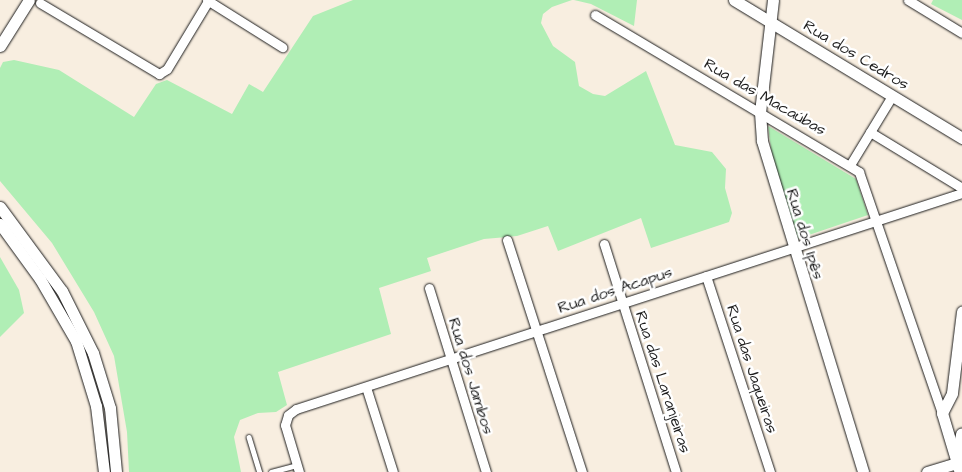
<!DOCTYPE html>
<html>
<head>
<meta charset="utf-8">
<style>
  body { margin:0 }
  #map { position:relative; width:962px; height:472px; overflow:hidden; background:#f8eee0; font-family:"Architects Daughter",sans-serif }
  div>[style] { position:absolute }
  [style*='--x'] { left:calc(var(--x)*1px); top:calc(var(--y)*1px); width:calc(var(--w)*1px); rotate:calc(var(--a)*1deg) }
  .green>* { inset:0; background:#b0eeb5 }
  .roads { filter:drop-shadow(0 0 1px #1c1c1c) drop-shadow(0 0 1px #1c1c1c) }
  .lane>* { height:4.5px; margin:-2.25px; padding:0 2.25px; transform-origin:2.25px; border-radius:2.25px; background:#fff }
  .street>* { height:9px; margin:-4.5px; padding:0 4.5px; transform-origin:4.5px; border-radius:4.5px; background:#fff }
  .secondary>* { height:11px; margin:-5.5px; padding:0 5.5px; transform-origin:5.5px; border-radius:5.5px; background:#fff }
  .primary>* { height:12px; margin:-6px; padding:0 6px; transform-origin:6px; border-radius:6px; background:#fff }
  span { translate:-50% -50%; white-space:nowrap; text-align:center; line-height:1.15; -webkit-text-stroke:5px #fff; paint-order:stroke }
  .street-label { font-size:16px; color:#1c1c1c }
</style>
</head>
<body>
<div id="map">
  <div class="green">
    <i style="clip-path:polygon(353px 0,572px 0,552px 7px,543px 14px,541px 23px,553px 46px,575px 62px,579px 86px,593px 94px,605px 96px,646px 71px,675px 145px,712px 152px,726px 169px,725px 188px,732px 213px,729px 222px,651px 248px,641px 218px,558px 251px,548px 226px,517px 236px,484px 239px,427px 258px,431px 271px,379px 288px,391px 334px,278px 372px,287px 405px,276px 412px,258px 413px,240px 420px,234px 437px,241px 472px,129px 472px,127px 432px,114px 356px,94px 312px,52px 243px,0 181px,0 68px,3px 62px,14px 60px,59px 70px,134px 117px,156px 84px,167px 80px,232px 114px,249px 84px,263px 92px,313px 16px)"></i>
    <i style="clip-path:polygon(574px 0,637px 0,634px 26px,591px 4px)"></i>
    <i style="clip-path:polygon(933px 0,962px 0,962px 20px,931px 4px)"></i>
    <i style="clip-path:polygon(768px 126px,856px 179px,868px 215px,797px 239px,772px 156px)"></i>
    <i style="clip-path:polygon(0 257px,19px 290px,24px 313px,0 337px)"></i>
  </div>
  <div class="roads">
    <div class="lane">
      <i style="--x:249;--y:437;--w:37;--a:73"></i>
      <i style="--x:271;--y:472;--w:27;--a:-15"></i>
    </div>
    <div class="street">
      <i style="--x:207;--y:0;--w:89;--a:32.1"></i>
      <i style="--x:908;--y:0;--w:63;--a:31.4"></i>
      <i style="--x:40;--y:3;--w:139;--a:30.8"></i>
      <i style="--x:159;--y:74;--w:9;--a:-32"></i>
      <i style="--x:167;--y:69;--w:79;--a:-58.9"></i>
      <i style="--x:595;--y:15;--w:307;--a:30.7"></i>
      <i style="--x:859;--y:172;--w:255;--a:71"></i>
      <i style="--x:870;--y:132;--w:108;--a:31.3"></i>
      <i style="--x:850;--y:165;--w:81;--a:-58.7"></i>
      <i style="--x:507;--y:240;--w:244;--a:72.1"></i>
      <i style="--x:604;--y:244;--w:239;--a:72.5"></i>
      <i style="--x:706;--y:276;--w:206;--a:71.9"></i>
      <i style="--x:429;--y:288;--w:193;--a:72.8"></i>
      <i style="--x:366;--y:387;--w:89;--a:72.4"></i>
      <i style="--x:299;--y:472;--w:49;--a:-106.6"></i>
      <i style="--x:285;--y:425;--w:10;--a:-73"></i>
      <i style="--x:288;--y:415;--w:10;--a:-37"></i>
      <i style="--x:296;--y:409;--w:700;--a:-17.97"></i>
    </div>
    <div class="secondary">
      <i style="--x:734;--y:0;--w:267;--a:31.2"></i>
      <i style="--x:773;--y:0;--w:113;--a:96.6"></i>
      <i style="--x:760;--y:112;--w:29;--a:86"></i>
      <i style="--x:762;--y:141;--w:346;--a:73"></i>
      <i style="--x:0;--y:46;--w:54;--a:-57.8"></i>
      <i style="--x:0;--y:207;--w:104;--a:53.6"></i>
      <i style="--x:62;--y:291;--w:69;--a:63.4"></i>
      <i style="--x:93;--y:353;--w:58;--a:72.8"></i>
      <i style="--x:110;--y:408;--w:64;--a:84.6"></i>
      <i style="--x:0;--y:224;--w:68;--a:54"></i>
      <i style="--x:40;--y:279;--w:72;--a:59.9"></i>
      <i style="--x:76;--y:341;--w:68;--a:72.9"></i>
      <i style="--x:96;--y:406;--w:66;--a:83.1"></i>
      <i style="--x:927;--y:472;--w:31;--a:-17"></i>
      <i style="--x:957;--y:463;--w:52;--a:-106.7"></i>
      <i style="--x:942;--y:413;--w:22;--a:-63"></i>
      <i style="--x:952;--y:393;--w:82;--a:-83"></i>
    </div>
    <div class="primary">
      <i style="--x:961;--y:472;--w:10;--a:-114"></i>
      <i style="--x:957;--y:463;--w:29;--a:-80"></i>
    </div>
  </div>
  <div class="street-label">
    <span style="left:856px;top:55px;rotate:31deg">Rua dos Cedros</span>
    <span style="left:765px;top:97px;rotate:30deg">Rua das Macaúbas</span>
    <span style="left:805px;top:234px;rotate:73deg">Rua dos Ipês</span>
    <span style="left:615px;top:290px;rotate:-18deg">Rua dos Acapus</span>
    <span style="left:752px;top:369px;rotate:72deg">Rua das Jaqueiras</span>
    <span style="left:471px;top:376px;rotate:73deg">Rua dos Jambos</span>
    <span style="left:663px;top:382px;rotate:72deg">Rua das Laranjeiras</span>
  </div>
</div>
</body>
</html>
